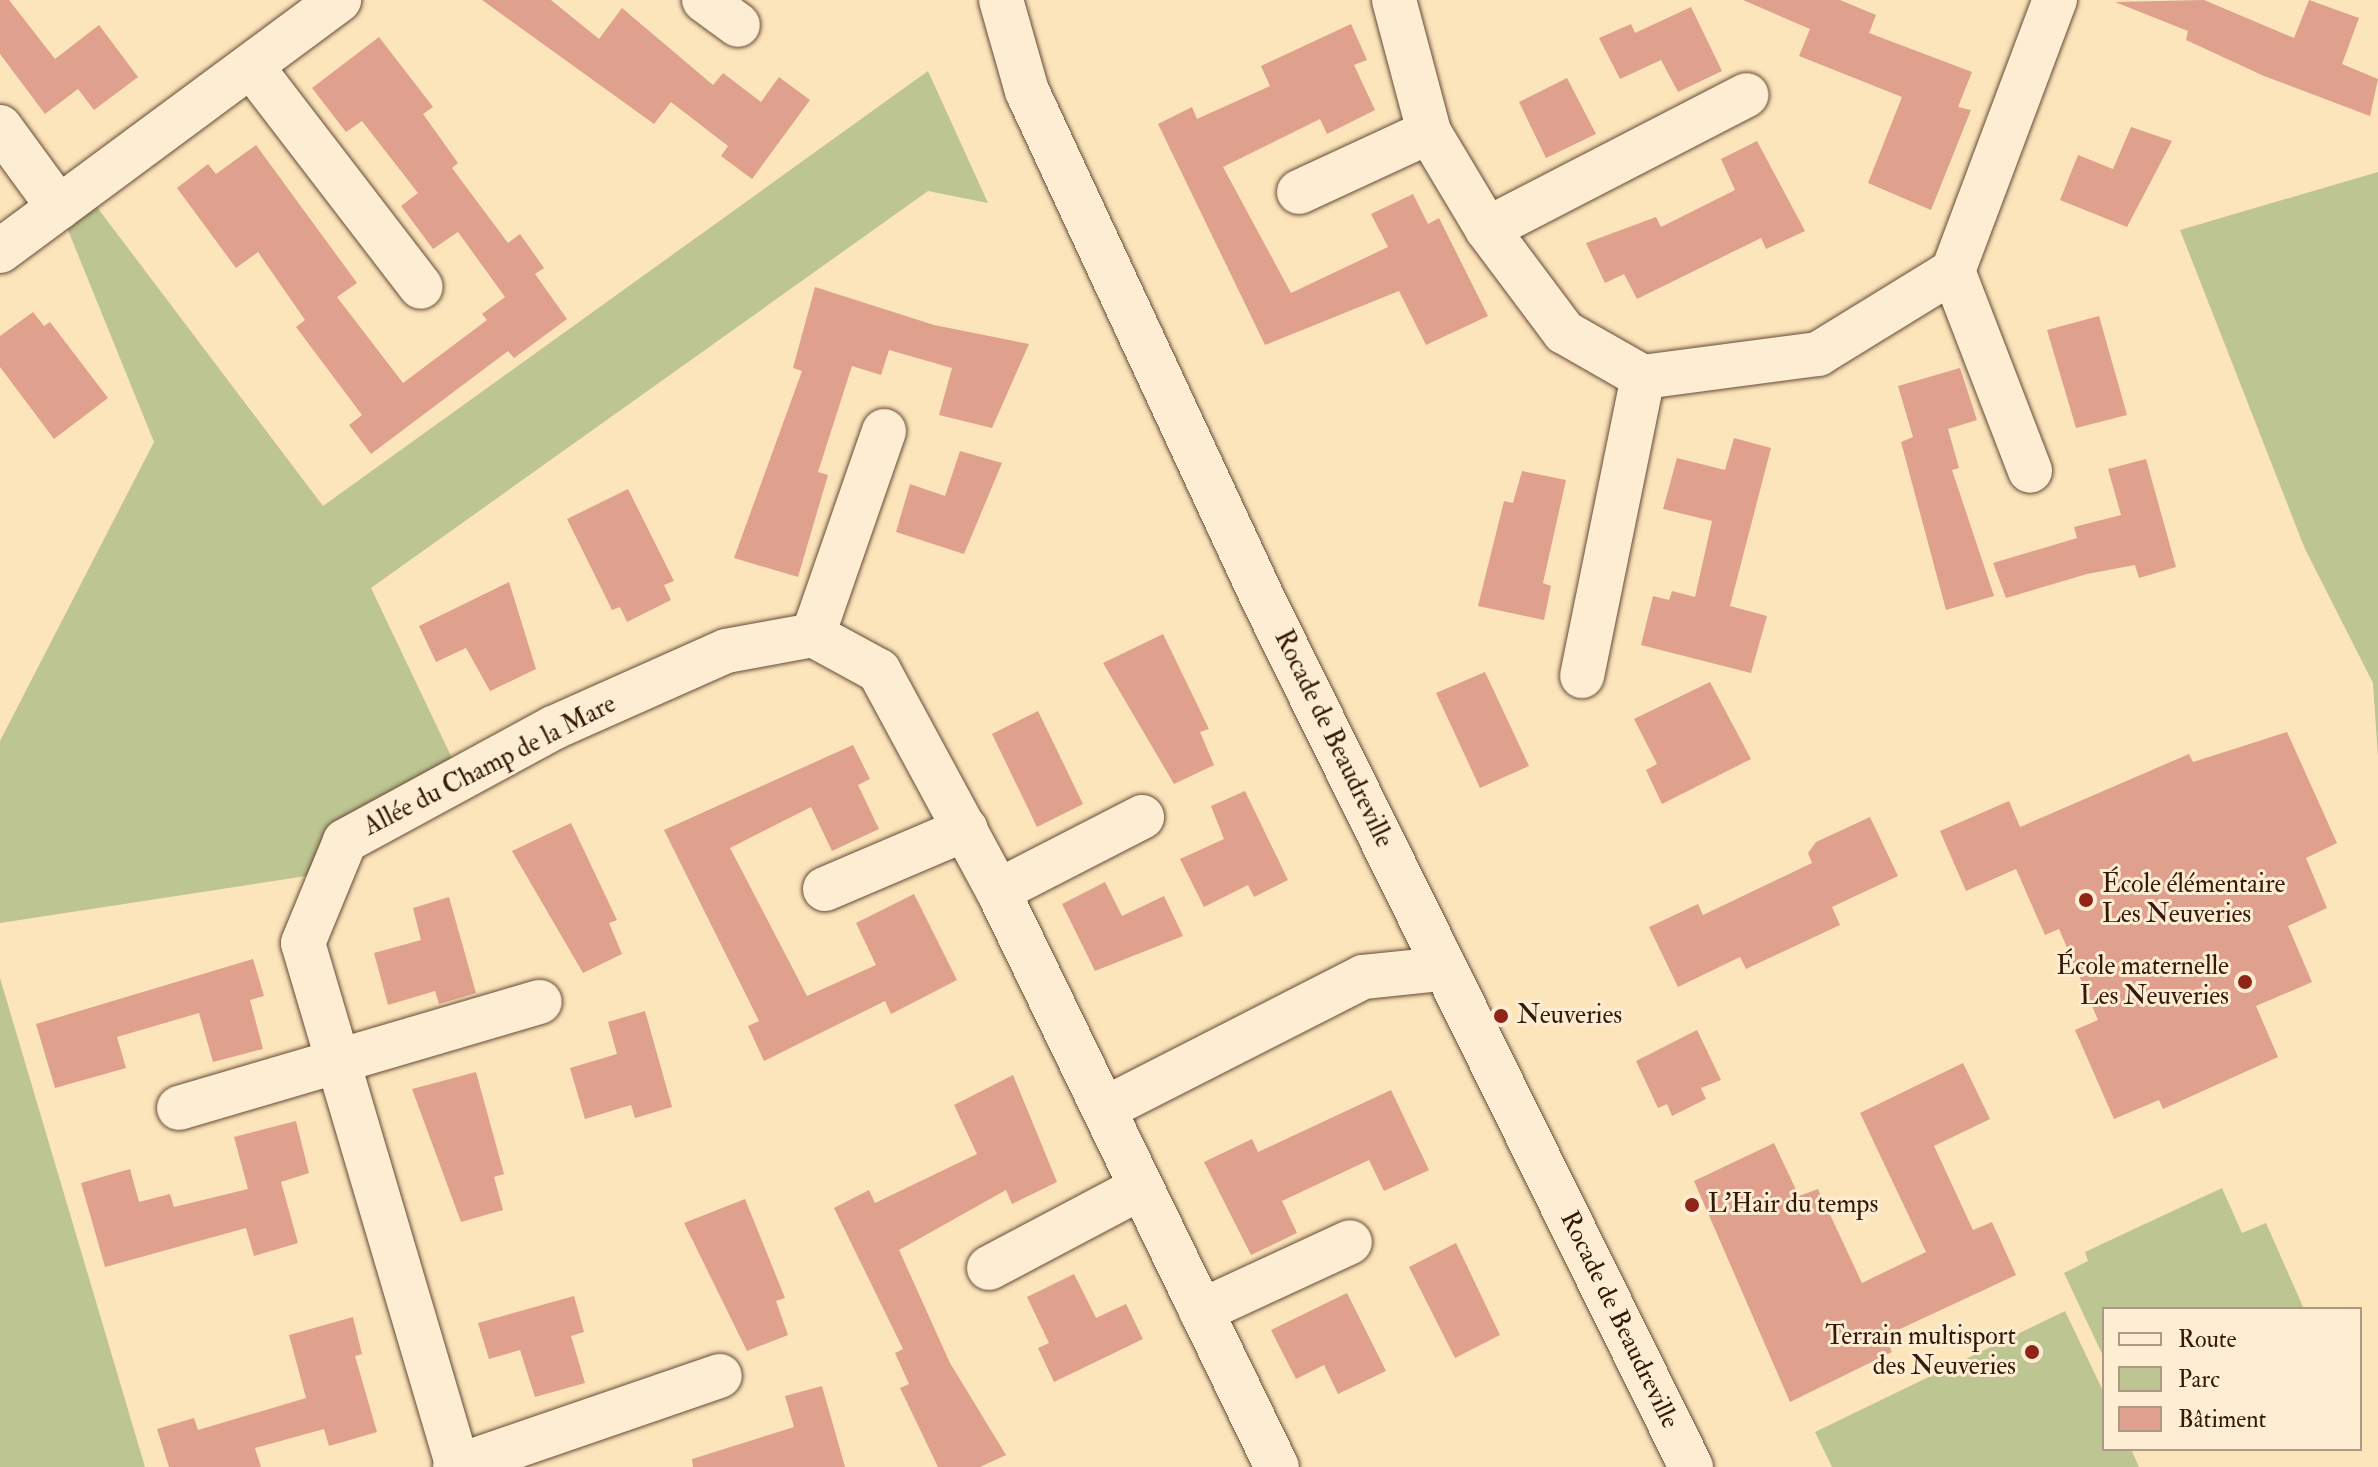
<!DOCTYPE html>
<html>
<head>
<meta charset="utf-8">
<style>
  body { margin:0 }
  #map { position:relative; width:2378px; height:1467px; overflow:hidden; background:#fce4bb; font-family:"IM FELL Double Pica",serif }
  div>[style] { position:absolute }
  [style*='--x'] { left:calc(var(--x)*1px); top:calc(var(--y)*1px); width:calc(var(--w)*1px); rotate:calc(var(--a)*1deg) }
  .green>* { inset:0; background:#bdc592 }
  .building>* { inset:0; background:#dfa18d }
  .roads { filter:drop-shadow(0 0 2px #674b36) drop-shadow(0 0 2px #674b36) }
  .minor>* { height:44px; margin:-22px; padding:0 22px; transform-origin:22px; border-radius:22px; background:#fdedd3 }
  .dots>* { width:22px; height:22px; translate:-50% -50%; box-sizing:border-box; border:4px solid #fdedd3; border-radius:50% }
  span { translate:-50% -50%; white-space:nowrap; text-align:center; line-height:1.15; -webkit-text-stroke:6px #fdedd3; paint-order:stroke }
  .street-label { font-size:26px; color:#35180a }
  .poi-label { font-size:26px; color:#35180a }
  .left { translate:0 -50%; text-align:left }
  .right { translate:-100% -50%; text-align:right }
  .legend { position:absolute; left:2102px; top:1307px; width:260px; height:144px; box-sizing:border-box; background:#fdedd3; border:2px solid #ad9883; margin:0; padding:10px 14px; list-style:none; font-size:24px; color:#35180a }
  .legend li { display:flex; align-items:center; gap:16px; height:40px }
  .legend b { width:40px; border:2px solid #ad9883 }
</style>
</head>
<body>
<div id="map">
  <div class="green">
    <i style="clip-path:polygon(928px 71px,988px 203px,928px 191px,371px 588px,461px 777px,332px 872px,0 923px,0 741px,154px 442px,59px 208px,84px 190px,323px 506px)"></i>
    <i style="clip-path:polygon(2378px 172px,2378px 757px,2373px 683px,2305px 549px,2180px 230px)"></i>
    <i style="clip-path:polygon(0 978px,145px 1467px,0 1467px)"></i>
    <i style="clip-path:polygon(2222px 1188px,2242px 1233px,2266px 1223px,2304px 1309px,2104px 1309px,2104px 1358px,2064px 1273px,2088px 1261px,2085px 1252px)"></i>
    <i style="clip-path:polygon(2065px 1311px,2104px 1393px,2104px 1449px,2131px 1449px,2139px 1467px,1832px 1467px,1815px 1432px)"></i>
  </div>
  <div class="building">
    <i style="clip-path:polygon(0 0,9px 0,55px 59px,99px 25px,138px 77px,94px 110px,78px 89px,45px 114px,0 54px)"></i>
    <i style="clip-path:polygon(482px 0,551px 0,599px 39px,622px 8px,713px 85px,723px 73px,761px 102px,779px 77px,810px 100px,752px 179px,721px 156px,728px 146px,671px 102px,654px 124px)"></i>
    <i style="clip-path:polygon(1743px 0,1840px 0,1876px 15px,1869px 33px,1972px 72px,1958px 107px,1971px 110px,1931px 210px,1868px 183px,1902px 97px,1799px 56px,1810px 29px)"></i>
    <i style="clip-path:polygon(2204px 0,2294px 38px,2309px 0,2359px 18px,2342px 64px,2378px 79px,2370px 116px,2264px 76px,2186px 40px,2188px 31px,2115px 2px)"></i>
    <i style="clip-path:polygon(1691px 7px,1722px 71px,1678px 92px,1661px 60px,1620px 79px,1599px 38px,1631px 24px,1635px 33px)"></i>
    <i style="clip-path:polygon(1351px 24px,1367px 60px,1354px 65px,1375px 110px,1327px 134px,1320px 119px,1223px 167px,1291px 293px,1388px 247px,1371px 214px,1413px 194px,1428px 224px,1439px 218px,1488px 316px,1426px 345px,1399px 291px,1265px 345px,1158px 124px,1192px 107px,1197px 119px,1270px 86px,1261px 66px)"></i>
    <i style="clip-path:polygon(379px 37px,433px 107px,423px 114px,458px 163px,452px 168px,508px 243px,520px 234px,544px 268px,535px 274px,567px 319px,514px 358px,508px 351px,371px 454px,349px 425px,362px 415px,296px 327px,305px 320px,258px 252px,236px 268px,177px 188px,208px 164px,216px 174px,256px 145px,357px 283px,337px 297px,403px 383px,487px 320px,482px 314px,505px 297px,458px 232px,433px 249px,401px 206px,418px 193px,362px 121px,346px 132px,312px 88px)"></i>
    <i style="clip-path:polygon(1567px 78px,1596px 134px,1546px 158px,1519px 102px)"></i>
    <i style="clip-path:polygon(2131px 127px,2172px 141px,2127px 227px,2060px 200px,2078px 155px,2113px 169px)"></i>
    <i style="clip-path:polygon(1757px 141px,1805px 231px,1766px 249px,1761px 238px,1637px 299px,1624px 274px,1605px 283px,1586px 243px,1656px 217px,1661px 227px,1735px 190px,1721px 159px)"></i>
    <i style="clip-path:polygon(815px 287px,934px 325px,1029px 344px,992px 428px,939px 415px,952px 368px,889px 350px,881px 375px,852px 366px,818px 472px,828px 475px,798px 577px,734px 558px,802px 371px,793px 368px)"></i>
    <i style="clip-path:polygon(33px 312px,44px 326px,50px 322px,108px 398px,54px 439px,0 367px,0 336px)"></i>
    <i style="clip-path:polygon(2099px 316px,2127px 415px,2076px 428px,2047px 330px)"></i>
    <i style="clip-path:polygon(1960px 368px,1977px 420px,1948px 429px,1959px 468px,1952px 470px,1994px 596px,1946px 610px,1901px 442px,1913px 437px,1898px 386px)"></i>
    <i style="clip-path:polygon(1734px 438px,1771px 448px,1730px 606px,1767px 616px,1751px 673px,1641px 645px,1653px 596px,1669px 600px,1672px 591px,1695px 597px,1712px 521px,1663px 509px,1677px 458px,1725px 470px)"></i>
    <i style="clip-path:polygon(960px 451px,1002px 463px,964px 554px,896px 532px,910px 484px,945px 496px)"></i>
    <i style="clip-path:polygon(2146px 459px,2176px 567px,2139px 578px,2135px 565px,2087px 574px,2006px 598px,1993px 563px,2077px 538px,2074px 527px,2121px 515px,2108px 469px)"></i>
    <i style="clip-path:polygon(1522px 471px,1566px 480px,1543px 583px,1551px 586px,1544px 620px,1478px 606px,1504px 501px,1513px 503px)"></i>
    <i style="clip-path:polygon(628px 489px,674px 581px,664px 585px,671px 600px,627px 622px,620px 607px,612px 610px,567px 519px)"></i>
    <i style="clip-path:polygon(509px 582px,536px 669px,490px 691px,466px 648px,436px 662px,419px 626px)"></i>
    <i style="clip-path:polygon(1163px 634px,1209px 729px,1200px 732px,1214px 765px,1174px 784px,1103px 663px)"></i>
    <i style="clip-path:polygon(1485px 672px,1529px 766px,1480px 788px,1436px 693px)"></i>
    <i style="clip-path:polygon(1710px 682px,1751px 759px,1662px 804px,1646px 770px,1657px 764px,1634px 719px)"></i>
    <i style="clip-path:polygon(1038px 711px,1083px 804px,1037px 827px,992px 734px)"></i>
    <i style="clip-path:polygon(2287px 732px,2337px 843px,2306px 858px,2327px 908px,2288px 926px,2312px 982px,2256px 1006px,2278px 1057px,2163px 1109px,2159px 1100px,2114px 1119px,2075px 1030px,2098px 1020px,2059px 929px,2045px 935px,2016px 869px,1966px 891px,1940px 831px,2009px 801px,2020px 827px,2189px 754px,2193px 762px)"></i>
    <i style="clip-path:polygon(853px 745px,870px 779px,858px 785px,879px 829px,832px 851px,811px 807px,730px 848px,807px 996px,876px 965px,856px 923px,914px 894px,957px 980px,891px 1014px,885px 1001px,764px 1061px,748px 1026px,759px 1021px,664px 830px)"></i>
    <i style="clip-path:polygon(1245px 791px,1288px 880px,1254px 897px,1248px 885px,1204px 907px,1180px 859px,1224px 839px,1211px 806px)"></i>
    <i style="clip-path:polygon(1870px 817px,1898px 876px,1832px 907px,1840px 925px,1746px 969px,1740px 957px,1678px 987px,1649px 927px,1698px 904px,1703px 915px,1812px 863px,1808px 853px,1816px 842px)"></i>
    <i style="clip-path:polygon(571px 823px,617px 920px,609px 923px,622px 954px,583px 973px,512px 851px)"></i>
    <i style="clip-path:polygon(1105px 882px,1122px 916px,1164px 896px,1183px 936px,1095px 971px,1062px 904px)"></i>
    <i style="clip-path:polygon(449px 897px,476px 993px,439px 1004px,435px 991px,388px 1005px,374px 953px,421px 940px,413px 908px)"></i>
    <i style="clip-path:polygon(253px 959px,264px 996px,250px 1000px,263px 1049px,213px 1062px,199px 1013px,117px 1037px,126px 1068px,55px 1088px,36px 1024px)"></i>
    <i style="clip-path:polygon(645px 1011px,672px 1107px,635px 1118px,631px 1105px,585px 1119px,570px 1068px,617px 1054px,608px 1022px)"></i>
    <i style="clip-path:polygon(1697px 1030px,1721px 1080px,1701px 1088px,1706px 1099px,1672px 1116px,1667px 1104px,1658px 1108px,1636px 1061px)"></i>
    <i style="clip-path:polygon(1963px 1063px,1990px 1119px,1934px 1146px,1973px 1230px,1992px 1222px,2016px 1275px,1885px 1336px,1892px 1352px,1790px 1402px,1694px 1181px,1774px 1143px,1799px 1196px,1818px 1189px,1862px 1283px,1926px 1252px,1860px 1113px)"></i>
    <i style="clip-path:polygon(476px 1072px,504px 1174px,494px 1177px,503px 1210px,461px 1222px,412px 1089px)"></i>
    <i style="clip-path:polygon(1013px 1075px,1057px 1182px,1012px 1204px,1006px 1190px,899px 1250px,950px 1363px,1006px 1455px,980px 1467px,938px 1467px,900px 1388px,909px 1384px,895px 1353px,903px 1349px,834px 1208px,869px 1190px,875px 1203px,977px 1154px,954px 1105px)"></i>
    <i style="clip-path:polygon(1391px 1090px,1429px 1170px,1384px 1191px,1369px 1160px,1282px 1201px,1297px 1233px,1251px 1255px,1204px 1162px,1252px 1139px,1258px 1152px)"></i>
    <i style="clip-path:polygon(296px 1121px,309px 1173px,281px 1182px,298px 1243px,254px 1256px,246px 1228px,105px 1267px,81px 1183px,130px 1169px,139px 1202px,170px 1194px,174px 1207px,248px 1189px,234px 1137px)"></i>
    <i style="clip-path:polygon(745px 1199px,785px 1298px,776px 1301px,788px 1335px,747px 1351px,684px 1223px)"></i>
    <i style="clip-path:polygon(1456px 1243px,1500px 1335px,1455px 1358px,1409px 1267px)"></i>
    <i style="clip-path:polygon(1074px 1274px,1096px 1318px,1126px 1304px,1143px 1339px,1054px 1382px,1038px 1348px,1049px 1343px,1027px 1297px)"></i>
    <i style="clip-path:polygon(1347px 1293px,1386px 1371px,1338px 1394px,1324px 1365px,1296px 1379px,1271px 1330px)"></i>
    <i style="clip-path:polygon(574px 1296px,584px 1332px,571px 1336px,585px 1383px,535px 1397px,520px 1350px,489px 1359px,478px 1323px)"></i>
    <i style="clip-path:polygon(353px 1317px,362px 1354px,355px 1356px,377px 1432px,329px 1446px,324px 1429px,255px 1448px,261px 1467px,169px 1467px,157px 1429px,194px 1418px,198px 1430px,306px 1398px,289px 1335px)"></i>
    <i style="clip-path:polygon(822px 1386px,845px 1467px,693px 1467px,692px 1459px,794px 1427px,785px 1396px)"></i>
  </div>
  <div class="roads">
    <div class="minor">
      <i style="--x:704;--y:0;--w:42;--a:36.3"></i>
      <i style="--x:1001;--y:0;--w:95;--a:74.1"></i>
      <i style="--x:1027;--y:91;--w:560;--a:65.08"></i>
      <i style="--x:1263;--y:599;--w:968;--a:63.75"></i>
      <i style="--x:1394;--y:0;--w:137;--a:75.1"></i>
      <i style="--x:1429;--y:132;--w:113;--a:59.1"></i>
      <i style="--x:1487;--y:229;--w:129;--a:53.2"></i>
      <i style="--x:1564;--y:332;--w:91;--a:29.7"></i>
      <i style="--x:1643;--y:377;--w:177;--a:-7.5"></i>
      <i style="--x:1818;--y:354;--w:158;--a:-31.6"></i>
      <i style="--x:1953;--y:271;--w:290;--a:-69.4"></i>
      <i style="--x:252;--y:67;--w:277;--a:52.5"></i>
      <i style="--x:0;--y:127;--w:100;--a:53.9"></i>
      <i style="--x:1299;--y:192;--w:143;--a:-24.8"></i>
      <i style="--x:1487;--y:229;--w:292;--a:-27.3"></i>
      <i style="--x:0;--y:251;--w:422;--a:-36.5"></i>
      <i style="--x:1953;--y:271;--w:214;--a:68.9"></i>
      <i style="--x:813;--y:635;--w:216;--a:-70.8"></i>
      <i style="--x:1582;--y:676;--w:305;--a:-78.5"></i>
      <i style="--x:825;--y:889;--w:153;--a:-23.1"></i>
      <i style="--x:998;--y:891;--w:162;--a:-27.2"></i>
      <i style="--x:179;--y:1108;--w:376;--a:-16.4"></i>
      <i style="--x:1104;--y:1109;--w:291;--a:-27"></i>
      <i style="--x:1363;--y:977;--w:77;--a:-5.9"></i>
      <i style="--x:989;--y:1268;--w:171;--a:-27.9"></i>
      <i style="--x:1201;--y:1311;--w:164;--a:-24.8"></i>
      <i style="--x:455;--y:1467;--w:280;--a:-19"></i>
      <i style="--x:458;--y:1467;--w:546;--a:-106.48"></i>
      <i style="--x:303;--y:943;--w:110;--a:-67.6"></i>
      <i style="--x:345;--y:841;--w:237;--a:-28.5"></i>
      <i style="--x:553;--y:728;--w:189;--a:-24"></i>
      <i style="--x:726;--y:651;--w:88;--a:-10.4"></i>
      <i style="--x:813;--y:635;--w:75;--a:28.6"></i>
      <i style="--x:879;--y:671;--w:250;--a:61.6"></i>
      <i style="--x:998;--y:891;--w:640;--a:64.16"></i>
    </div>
  </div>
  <div class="dots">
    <i style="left:2086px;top:900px;background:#8f2418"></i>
    <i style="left:2245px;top:982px;background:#8f2418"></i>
    <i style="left:1501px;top:1016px;background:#8f2418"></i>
    <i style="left:1692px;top:1205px;background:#8f2418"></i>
    <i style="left:2032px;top:1352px;background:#8f2418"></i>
  </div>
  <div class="street-label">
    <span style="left:1333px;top:739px;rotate:64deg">Rocade de Beaudreville</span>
    <span style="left:490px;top:766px;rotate:-27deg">Allée du Champ de la Mare</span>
    <span style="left:1619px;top:1320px;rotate:64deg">Rocade de Beaudreville</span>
  </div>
  <div class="poi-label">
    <span class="left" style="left:2102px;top:900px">École élémentaire<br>Les Neuveries</span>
    <span class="right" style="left:2229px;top:982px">École maternelle<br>Les Neuveries</span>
    <span class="left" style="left:1517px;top:1016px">Neuveries</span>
    <span class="left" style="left:1708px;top:1205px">L'Hair du temps</span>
    <span class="right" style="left:2016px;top:1352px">Terrain multisport<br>des Neuveries</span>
  </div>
  <ul class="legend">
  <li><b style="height:10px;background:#fdedd3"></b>Route</li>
  <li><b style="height:22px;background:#bdc592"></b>Parc</li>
  <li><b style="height:22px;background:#dfa18d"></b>Bâtiment</li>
  </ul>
</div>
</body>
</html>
